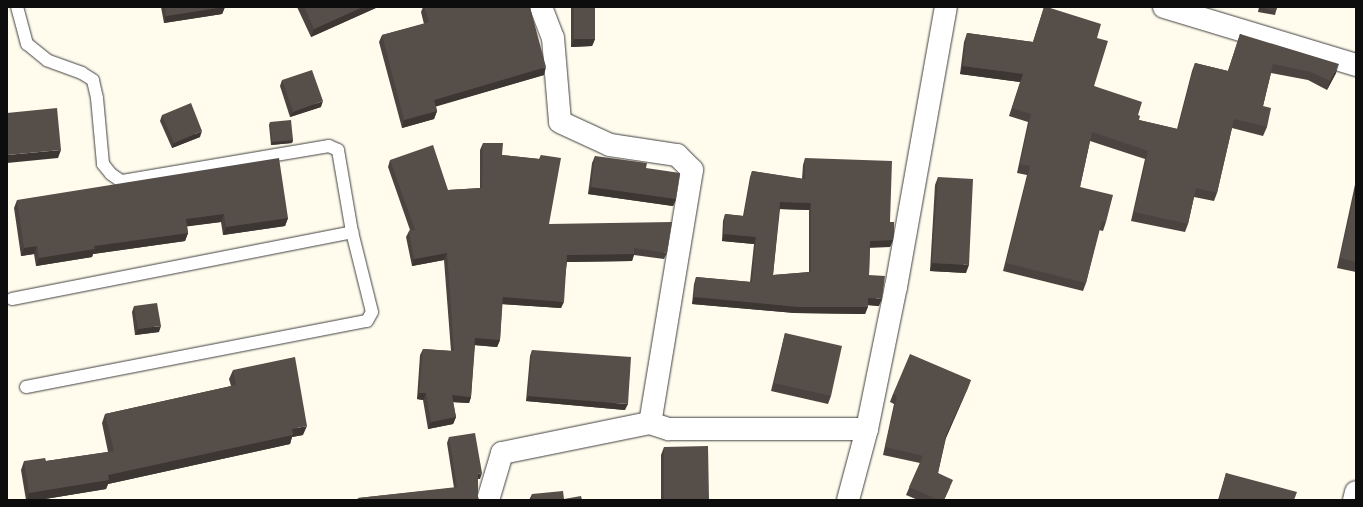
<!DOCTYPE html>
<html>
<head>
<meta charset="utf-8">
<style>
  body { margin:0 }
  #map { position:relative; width:1363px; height:507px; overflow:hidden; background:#fffbed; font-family:"Zilla Slab",serif }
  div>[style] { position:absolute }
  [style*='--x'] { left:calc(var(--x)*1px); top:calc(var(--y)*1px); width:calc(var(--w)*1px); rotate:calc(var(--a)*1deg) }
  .roads { filter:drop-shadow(0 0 1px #404040) drop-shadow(0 0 1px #404040) }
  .lane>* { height:12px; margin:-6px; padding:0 6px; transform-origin:6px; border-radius:6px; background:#fff }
  .street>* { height:22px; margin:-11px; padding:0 11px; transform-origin:11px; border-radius:11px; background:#fff }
  .wall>* { inset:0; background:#4a433f }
  .shaded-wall>* { inset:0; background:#3c3733 }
  .building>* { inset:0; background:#564e49 }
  span { translate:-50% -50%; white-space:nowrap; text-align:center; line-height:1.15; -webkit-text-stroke:4px #fff; paint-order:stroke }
  .frame { position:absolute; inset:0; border:8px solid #0d0d0d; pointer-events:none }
</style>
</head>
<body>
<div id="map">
  <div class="roads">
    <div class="lane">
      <i style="--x:12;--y:299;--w:347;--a:-11.1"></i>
      <i style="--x:352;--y:232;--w:83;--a:-99.7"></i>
      <i style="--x:338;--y:150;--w:10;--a:-156"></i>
      <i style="--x:329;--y:146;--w:211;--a:170.4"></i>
      <i style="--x:121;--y:181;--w:12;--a:-145"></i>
      <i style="--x:111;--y:174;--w:13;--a:-129"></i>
      <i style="--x:103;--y:164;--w:66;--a:-95.2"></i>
      <i style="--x:97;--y:98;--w:18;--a:-103"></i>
      <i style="--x:93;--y:80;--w:13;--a:-148"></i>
      <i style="--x:82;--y:73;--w:37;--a:-160"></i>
      <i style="--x:47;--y:60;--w:26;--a:-141"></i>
      <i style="--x:27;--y:44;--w:38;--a:-105"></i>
      <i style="--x:26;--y:387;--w:347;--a:-11"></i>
      <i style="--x:367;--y:321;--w:10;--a:-61"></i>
      <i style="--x:372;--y:312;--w:82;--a:-104"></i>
    </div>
    <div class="street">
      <i style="--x:541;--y:7;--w:33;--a:69"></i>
      <i style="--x:553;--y:38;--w:84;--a:85.2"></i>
      <i style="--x:560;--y:122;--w:55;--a:24.7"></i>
      <i style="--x:610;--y:145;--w:68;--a:8.5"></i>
      <i style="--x:677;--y:155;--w:21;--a:45"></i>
      <i style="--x:692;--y:170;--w:256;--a:99.4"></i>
      <i style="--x:1164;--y:7;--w:201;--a:16.8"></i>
      <i style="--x:488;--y:500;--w:49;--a:-73.4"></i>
      <i style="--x:502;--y:453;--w:151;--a:-11.5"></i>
      <i style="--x:650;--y:423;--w:20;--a:18"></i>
      <i style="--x:669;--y:429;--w:198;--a:0"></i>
      <i style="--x:848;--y:500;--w:73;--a:-75"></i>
      <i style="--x:867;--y:429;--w:145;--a:-78.5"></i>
      <i style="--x:896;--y:287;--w:284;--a:-79.9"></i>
      <i style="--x:1354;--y:500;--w:8;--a:-76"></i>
    </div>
  </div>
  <div class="wall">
    <i style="clip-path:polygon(161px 7px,225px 7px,222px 14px,164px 23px)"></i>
    <i style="clip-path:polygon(297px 7px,378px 7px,311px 37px)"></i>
    <i style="clip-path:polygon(423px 7px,530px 7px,544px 75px,436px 106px,437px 111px,434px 119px,402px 128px,379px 42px,382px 35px,424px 24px,421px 12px)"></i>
    <i style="clip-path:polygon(571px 7px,595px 7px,595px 39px,592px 46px,571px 47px)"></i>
    <i style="clip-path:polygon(1044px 7px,1097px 38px,1094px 86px,1138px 115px,1139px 120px,1177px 129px,1192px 71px,1195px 63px,1228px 71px,1240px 34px,1336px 73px,1327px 90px,1308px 80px,1271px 73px,1263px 106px,1267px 127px,1263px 136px,1232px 128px,1217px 193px,1214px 201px,1194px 197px,1188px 224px,1185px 232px,1131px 221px,1145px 159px,1090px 141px,1080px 187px,1106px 222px,1103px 231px,1099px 230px,1086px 283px,1083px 291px,1003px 271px,1027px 175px,1017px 173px,1028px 122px,1009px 116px,1020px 82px,960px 74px,964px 42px,967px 33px,1033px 42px)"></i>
    <i style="clip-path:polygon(1259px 7px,1277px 7px,1275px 15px,1258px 12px)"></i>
    <i style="clip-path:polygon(282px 80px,321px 107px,290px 117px,280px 86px)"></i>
    <i style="clip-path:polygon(162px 115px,200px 137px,172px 148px,160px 121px)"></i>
    <i style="clip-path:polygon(270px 122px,293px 140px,292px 143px,271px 145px,269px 125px)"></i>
    <i style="clip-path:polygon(483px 143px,502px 155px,539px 159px,541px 155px,549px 224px,667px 253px,664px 259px,634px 255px,632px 261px,567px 262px,561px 308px,502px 304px,500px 340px,497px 347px,475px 345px,471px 397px,469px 403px,453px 402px,456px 417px,453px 424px,428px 429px,423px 400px,417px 399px,420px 355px,423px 349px,451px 351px,444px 260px,412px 266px,406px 237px,409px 231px,410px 230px,388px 167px,390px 160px,448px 190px,480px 188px,480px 150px)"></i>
    <i style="clip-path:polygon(595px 156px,676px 199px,673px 206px,588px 194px,592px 163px)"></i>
    <i style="clip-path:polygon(evenodd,805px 158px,890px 222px,893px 240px,890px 247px,870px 247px,869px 275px,879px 306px,868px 305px,865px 314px,795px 313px,692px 304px,694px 284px,696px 277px,750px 282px,754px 244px,722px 241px,723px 221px,725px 214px,743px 216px,750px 177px,752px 171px,802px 179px,803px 165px,805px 158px,780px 209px,809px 210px,809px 272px,773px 275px,780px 209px)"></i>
    <i style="clip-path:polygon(938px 177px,966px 273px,930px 271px,935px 185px)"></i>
    <i style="clip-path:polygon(1356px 180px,1356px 272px,1337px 268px)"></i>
    <i style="clip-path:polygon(17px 200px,288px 218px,285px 226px,223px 235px,221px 222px,187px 226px,188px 233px,185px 241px,93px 254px,92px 257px,36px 266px,34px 254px,21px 256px,14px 208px)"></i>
    <i style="clip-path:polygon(134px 306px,159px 332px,135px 335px,132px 312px)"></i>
    <i style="clip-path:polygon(785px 333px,831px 396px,828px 404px,771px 391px,783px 341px)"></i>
    <i style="clip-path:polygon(532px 350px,625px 410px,526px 401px,530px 356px)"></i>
    <i style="clip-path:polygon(233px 370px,303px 435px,292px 437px,290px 444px,108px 484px,106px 489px,39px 500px,26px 500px,21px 470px,24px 461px,46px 461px,108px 452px,102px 423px,105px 414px,231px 386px,229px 379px)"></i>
    <i style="clip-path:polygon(971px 380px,946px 438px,938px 473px,950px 487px,944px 500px,918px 500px,906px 495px,920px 463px,883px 455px,894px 404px,890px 402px,893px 394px)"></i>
    <i style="clip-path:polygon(449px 437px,480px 479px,478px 479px,478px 497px,479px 500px,357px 500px,358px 498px,454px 488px,447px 443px)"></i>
    <i style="clip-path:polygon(664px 447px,709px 500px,661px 500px,661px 455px)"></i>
    <i style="clip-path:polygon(1226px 473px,1294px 500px,1218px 500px)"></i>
    <i style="clip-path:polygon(532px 494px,564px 499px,582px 500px,529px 500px)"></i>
  </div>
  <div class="shaded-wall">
    <i style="clip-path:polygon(225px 7px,222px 14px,164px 23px,166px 16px)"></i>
    <i style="clip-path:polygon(363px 7px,378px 7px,311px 37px,314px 29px)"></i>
    <i style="clip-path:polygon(574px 39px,595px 39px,592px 46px,571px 47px)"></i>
    <i style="clip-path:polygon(1339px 64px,1336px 73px,1327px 90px,1330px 81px)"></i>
    <i style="clip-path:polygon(963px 66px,1023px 74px,1020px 82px,960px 74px)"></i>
    <i style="clip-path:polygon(546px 67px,544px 75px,431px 108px,434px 100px)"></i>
    <i style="clip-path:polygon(323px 101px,321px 107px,290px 117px,293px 112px)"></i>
    <i style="clip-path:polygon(437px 111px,434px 119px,402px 128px,404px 120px)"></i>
    <i style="clip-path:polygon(202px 131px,200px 137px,172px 148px,174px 143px)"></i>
    <i style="clip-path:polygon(293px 140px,292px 143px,271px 145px,272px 142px)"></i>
    <i style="clip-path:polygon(61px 150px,58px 158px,7px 163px,7px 155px)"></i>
    <i style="clip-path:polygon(591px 187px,676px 199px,673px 206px,588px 194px)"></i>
    <i style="clip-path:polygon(780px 202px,811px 203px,809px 210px,778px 209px)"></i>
    <i style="clip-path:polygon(224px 214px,221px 222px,183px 227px,186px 219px)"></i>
    <i style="clip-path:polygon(288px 218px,285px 226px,223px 235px,226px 227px)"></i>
    <i style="clip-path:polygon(188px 233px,185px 241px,93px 254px,92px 257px,36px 266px,39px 258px,94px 246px)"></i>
    <i style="clip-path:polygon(724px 234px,756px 237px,754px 244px,722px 241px)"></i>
    <i style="clip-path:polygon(893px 240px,890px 247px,867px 248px,870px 241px)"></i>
    <i style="clip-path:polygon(37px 246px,34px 254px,21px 256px,24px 248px)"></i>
    <i style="clip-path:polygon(447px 253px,444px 260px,412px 266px,414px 259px)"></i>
    <i style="clip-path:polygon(634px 254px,632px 261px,565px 262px,567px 255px)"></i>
    <i style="clip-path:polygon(932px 263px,969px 265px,966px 273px,930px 271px)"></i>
    <i style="clip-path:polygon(503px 297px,564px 302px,561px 308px,500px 304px)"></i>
    <i style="clip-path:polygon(694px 297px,868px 307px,865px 314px,795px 313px,692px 304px)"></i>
    <i style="clip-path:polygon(868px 298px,882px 299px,879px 306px,866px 305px)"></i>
    <i style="clip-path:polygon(161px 326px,159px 332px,135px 335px,138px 329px)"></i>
    <i style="clip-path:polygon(475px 338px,500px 340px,497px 347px,473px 345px)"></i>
    <i style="clip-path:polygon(971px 380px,968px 388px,944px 442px,946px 435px)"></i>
    <i style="clip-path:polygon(419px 393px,426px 393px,423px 400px,417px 399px)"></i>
    <i style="clip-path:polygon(452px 395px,471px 397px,469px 403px,450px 402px)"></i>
    <i style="clip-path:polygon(528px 396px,628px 404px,625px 410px,526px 401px)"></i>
    <i style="clip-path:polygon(456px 417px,453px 424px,428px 429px,431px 422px)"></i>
    <i style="clip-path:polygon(307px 426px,303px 435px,292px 437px,290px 444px,108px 484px,106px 489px,39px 500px,27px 500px,29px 493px,108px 475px,292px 429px)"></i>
    <i style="clip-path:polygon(482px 473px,480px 479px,476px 479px,478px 474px)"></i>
  </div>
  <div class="building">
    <i style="clip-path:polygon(165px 7px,224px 7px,166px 16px)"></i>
    <i style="clip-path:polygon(304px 7px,363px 7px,314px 29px)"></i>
    <i style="clip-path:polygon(424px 7px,530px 7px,546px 67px,434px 100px,437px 111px,404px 120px,382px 35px,429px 22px)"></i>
    <i style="clip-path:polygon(574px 7px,595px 7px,595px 39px,574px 39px)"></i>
    <i style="clip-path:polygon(1044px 7px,1047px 7px,1101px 24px,1097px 38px,1108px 41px,1094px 86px,1142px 102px,1138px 115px,1140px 116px,1139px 120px,1178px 129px,1195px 63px,1228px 71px,1240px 34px,1339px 64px,1330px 81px,1311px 72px,1273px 64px,1263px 106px,1271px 108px,1267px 127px,1234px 119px,1217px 193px,1196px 188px,1188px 224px,1134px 212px,1148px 151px,1092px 132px,1080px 187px,1113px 195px,1106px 222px,1102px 221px,1086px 283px,1006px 263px,1030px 166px,1020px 164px,1031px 114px,1012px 108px,1023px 74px,963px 66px,967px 33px,1033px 42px)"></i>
    <i style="clip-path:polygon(1260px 7px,1277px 7px,1276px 11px)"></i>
    <i style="clip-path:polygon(312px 70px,323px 101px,293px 112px,282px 80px)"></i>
    <i style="clip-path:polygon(191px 103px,202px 131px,174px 143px,162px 115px)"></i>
    <i style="clip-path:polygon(57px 108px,61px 150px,7px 155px,7px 113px)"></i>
    <i style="clip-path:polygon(291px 120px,293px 140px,272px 142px,270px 122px)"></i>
    <i style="clip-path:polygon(483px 143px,503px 143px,502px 155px,540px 159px,541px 155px,561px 158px,549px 224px,672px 222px,667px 253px,634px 248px,634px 254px,567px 255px,564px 302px,503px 297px,500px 340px,475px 338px,471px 397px,452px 395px,456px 417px,431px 422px,426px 393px,419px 393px,423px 349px,454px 351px,447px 253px,414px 259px,409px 231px,415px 230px,390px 160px,433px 145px,448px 190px,482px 188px)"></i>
    <i style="clip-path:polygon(595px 156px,647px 163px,646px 168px,680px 173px,676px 199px,591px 187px)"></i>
    <i style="clip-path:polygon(279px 158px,288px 218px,226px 227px,224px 214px,186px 219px,188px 233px,94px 246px,95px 249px,39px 258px,37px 246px,24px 248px,17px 200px)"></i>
    <i style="clip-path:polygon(evenodd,805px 158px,892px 161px,890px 222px,894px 222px,894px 235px,893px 240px,870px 241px,869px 275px,885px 276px,882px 299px,868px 298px,868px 307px,798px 307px,694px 297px,696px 277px,752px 282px,756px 237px,724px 234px,725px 214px,744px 216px,752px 171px,805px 179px,805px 158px,780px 202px,811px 203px,811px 272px,773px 275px,780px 202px)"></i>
    <i style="clip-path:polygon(938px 177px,973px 179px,969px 265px,932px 263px)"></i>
    <i style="clip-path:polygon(1356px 187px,1356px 262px,1340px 258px)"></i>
    <i style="clip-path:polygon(157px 303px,161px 326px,138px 329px,134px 306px)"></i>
    <i style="clip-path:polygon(785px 333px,842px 346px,831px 396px,774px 383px)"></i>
    <i style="clip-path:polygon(532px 350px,631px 357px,628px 404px,528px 396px)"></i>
    <i style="clip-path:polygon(910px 354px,971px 380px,946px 435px,938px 473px,953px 480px,944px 500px,938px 500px,909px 487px,923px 456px,885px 447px,897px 396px,893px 394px)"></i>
    <i style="clip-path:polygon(295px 357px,307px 426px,292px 429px,293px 435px,108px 475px,109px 480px,29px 493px,24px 461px,45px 458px,46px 461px,114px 451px,105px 414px,236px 385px,233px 370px)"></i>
    <i style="clip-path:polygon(475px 433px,482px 473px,478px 474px,478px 497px,479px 500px,358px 500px,358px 498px,457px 487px,449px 437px)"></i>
    <i style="clip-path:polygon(708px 446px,709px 500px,664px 500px,664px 447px)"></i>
    <i style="clip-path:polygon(1226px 473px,1297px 492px,1294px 500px,1219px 500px)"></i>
    <i style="clip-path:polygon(563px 491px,564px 499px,581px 496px,582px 500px,532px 500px,532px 494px)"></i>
  </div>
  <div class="frame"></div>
</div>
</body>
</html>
